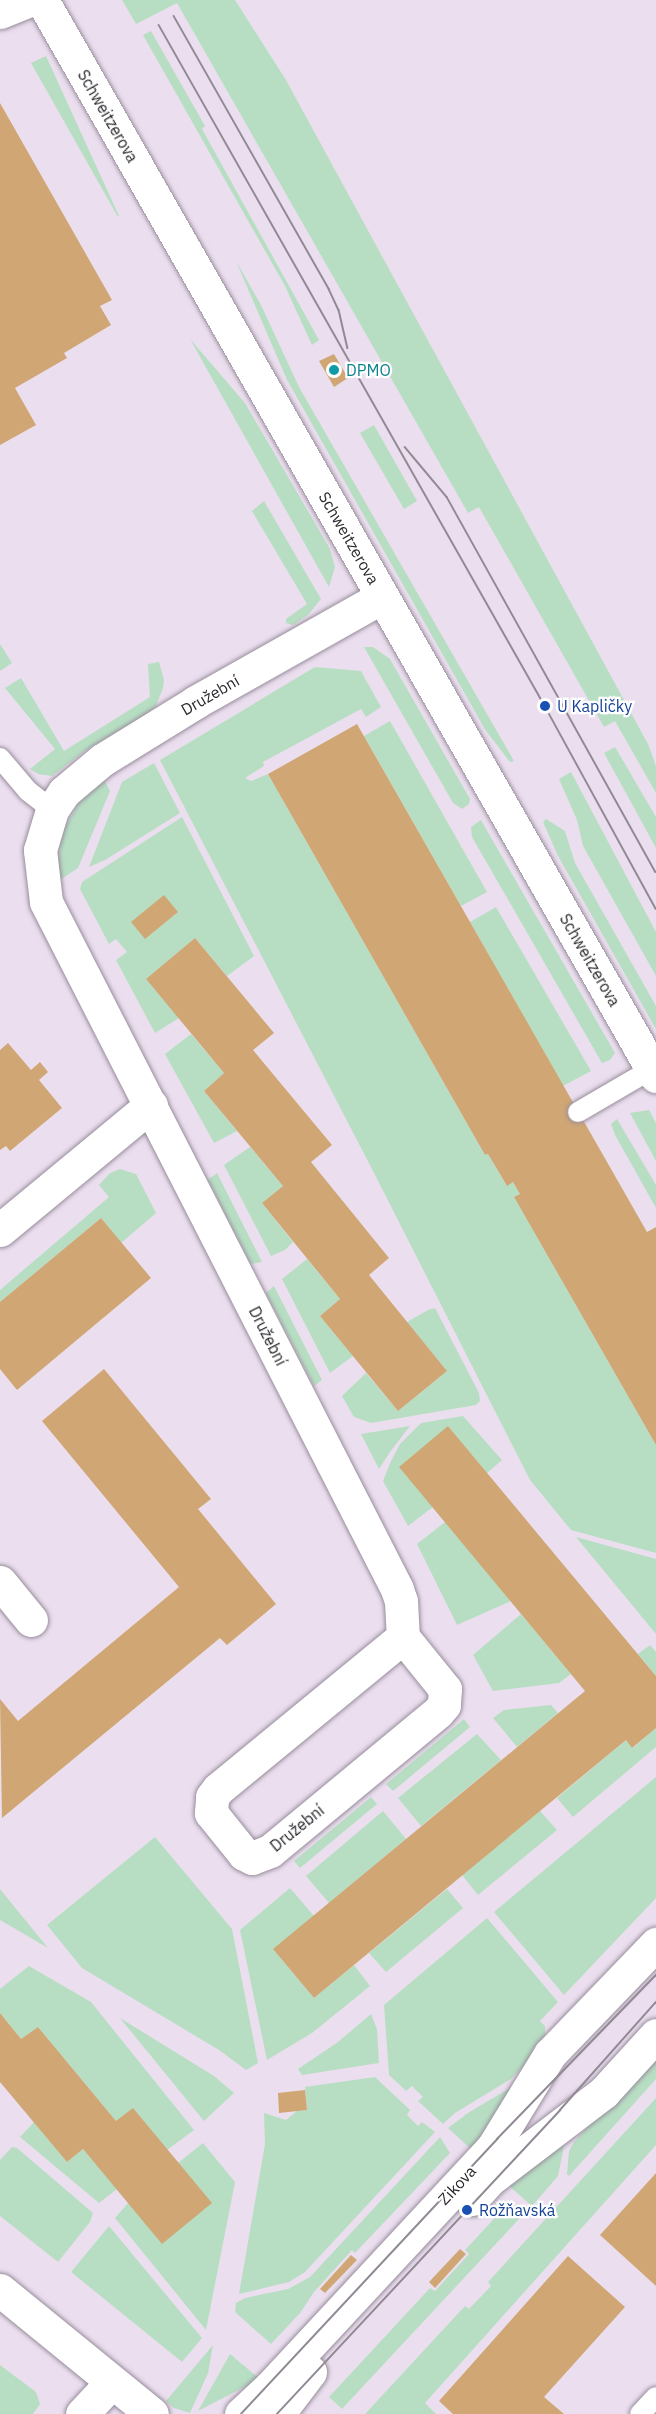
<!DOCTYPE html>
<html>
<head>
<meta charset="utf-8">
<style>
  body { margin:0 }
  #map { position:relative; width:656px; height:2414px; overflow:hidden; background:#ebdfef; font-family:"IBM Plex Sans",sans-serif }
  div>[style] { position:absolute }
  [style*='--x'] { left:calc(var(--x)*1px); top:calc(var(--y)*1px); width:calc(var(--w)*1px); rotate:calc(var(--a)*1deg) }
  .green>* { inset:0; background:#b7dec3 }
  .building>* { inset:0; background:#d0a774 }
  .roads { filter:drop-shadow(0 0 2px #988d9c) drop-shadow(0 0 2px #988d9c) }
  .lane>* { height:20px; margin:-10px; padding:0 10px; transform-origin:10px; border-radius:10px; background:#fff }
  .street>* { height:33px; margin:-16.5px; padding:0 16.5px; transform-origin:16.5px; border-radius:16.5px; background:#fff }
  .secondary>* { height:33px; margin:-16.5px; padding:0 16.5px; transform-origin:16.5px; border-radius:16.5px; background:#fff }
  .tram>* { height:1.5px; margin:-0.75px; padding:0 0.75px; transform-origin:0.75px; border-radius:0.75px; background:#918994 }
  .dots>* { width:16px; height:16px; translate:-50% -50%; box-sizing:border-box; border:3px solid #fff; border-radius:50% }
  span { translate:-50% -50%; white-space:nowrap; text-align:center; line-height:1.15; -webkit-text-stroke:4.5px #fff; paint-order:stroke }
  .street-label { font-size:16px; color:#2c282e }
  .culture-label { font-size:16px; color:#0d838f }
  .left { translate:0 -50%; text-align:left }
  .transit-label { font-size:16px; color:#164399 }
</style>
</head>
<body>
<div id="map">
  <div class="green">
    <i style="clip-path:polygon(122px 0,235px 0,286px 80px,648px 744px,656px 766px,656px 793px,615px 721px,604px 727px,479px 507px,468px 513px,177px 3px,136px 24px)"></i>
    <i style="clip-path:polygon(151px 31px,205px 126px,202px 129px,319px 340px,312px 345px,285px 286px,143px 35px)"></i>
    <i style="clip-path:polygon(46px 56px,119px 216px,118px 217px,31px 63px)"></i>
    <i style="clip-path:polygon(236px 261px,261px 305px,299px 387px,514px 761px,510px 762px,486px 731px,287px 380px)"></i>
    <i style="clip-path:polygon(190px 339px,245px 403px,330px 549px,335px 567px,329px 587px)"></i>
    <i style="clip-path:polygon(374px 425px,417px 501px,404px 509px,360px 433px)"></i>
    <i style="clip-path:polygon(264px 501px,321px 599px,308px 615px,293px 625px,286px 623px,286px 619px,307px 604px,252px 511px)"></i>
    <i style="clip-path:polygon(0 644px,12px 663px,0 671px)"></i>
    <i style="clip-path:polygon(364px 647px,373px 647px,390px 659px,470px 799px,469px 804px,462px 809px,453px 803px)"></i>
    <i style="clip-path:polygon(159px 662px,164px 680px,163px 688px,156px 706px,147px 714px,86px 750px,52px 776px,38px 774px,30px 769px,55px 749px,5px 688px,21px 678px,64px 751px,150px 697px,148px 664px)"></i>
    <i style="clip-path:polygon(315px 667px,361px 671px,381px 707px,366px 717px,361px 709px,263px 762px,264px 766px,245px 778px,251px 781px,268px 774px,485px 1155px,488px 1154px,506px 1185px,513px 1182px,520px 1194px,514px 1197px,656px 1445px,656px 1553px,571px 1530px,530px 1480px,372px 1169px,160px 760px)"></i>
    <i style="clip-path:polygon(390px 721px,487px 892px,461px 906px,364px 736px)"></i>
    <i style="clip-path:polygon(615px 747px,656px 817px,656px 848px,604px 753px)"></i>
    <i style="clip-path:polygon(154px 763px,180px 813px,105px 860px,89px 867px,122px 782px)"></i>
    <i style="clip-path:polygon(571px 772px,656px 932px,656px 976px,583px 846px,577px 820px,559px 779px)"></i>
    <i style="clip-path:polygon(104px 779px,110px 791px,78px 868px,60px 880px,58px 860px,62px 832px,79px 803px)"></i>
    <i style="clip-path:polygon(182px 817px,254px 956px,227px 976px,195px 938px,146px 979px,179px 1018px,155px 1033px,116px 960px,127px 952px,116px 939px,109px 944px,80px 889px,82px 882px)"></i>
    <i style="clip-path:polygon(546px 819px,565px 831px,575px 863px,656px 1006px,656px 1029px,558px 856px,543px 822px)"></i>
    <i style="clip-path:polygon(481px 820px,615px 1053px,610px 1060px,602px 1063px,472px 837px,471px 827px)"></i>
    <i style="clip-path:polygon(496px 907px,591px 1071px,563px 1086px,470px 922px)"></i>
    <i style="clip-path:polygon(191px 1034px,224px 1073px,204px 1091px,237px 1131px,214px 1143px,165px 1054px)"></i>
    <i style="clip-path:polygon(649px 1110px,656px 1123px,656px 1161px,630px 1113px)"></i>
    <i style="clip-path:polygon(617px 1119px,656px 1185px,656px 1208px,615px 1135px,611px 1124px)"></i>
    <i style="clip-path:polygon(250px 1147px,283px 1186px,262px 1203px,293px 1242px,285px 1250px,271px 1256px,224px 1165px)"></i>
    <i style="clip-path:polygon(120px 1169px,136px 1174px,156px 1213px,121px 1243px,101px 1218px,0 1302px,0 1290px,109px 1197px,99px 1185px,110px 1173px)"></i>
    <i style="clip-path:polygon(217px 1173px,262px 1262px,251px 1264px,208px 1180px)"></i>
    <i style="clip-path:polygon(307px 1259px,340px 1299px,320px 1316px,353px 1356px,330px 1373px,282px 1279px)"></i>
    <i style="clip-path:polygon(274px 1286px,322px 1380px,314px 1386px,266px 1293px)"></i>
    <i style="clip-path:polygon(435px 1308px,479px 1393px,480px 1401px,476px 1405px,371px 1423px,354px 1417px,342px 1396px,366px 1373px,398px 1411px,447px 1371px,407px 1322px,428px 1310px)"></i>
    <i style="clip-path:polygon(463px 1416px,502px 1460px,487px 1473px,448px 1426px,433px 1507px,408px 1526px,383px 1481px,391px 1461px,400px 1444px,421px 1423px)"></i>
    <i style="clip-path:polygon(410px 1426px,390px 1452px,379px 1469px,361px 1434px)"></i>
    <i style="clip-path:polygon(445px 1522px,511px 1601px,457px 1625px,417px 1544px)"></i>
    <i style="clip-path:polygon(576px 1537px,656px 1559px,656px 1634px,618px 1588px)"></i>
    <i style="clip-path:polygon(521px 1614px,571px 1674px,559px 1683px,493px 1691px,473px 1655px)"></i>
    <i style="clip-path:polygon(650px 1645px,656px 1652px,656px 1676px,638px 1654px)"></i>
    <i style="clip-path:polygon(551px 1705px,558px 1713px,517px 1747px,493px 1718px,504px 1710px)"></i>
    <i style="clip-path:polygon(464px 1719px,470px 1727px,393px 1791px,386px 1784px)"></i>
    <i style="clip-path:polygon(656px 1728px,656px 1747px,573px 1817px,557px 1798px,626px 1740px,633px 1748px)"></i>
    <i style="clip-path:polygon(477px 1734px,501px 1760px,421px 1826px,398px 1798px)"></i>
    <i style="clip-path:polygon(656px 1777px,656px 1898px,564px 1995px,494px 1912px)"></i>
    <i style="clip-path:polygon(371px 1797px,377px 1804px,300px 1868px,294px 1861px)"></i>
    <i style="clip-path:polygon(383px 1811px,406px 1839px,329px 1903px,306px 1876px)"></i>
    <i style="clip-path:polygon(540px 1811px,557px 1830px,478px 1895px,462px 1875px)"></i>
    <i style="clip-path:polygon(155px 1837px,232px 1929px,258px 2063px,246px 2070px,219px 2050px,82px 1968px,47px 1925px)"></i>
    <i style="clip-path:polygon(290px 1888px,314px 1916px,274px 1950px,314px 1998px,354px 1965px,370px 1986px,312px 2033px,267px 2060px,240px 1930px)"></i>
    <i style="clip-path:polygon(0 1889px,48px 1948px,0 1920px)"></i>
    <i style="clip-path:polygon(447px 1889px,463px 1908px,386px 1972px,369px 1953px)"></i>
    <i style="clip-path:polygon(487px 1918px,558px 2002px,540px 2021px,545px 2026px,545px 2043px,511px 2079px,455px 2113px,443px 2124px,418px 2101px,423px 2097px,412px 2086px,406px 2091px,389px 2075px,384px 2005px)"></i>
    <i style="clip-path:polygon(29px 1966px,91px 2002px,194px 2130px,167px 2150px,116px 2121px,38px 2027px,21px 2039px,0 2013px,0 1989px)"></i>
    <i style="clip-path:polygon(371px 2014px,377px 2029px,379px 2063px,302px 2075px,298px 2069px,338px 2042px)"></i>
    <i style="clip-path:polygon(120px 2018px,214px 2076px,234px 2093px,204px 2121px)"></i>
    <i style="clip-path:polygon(656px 2051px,656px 2079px,569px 2176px,567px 2174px,569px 2151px,574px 2142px)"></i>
    <i style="clip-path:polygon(375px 2077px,410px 2110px,407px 2115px,418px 2126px,422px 2122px,435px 2132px,305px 2272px,289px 2282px,239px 2294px,265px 2144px,264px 2113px,286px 2120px,297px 2111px,307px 2110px,305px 2087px)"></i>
    <i style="clip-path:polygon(516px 2084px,472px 2150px,448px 2128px,468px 2113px)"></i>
    <i style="clip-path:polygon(656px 2098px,656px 2145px,425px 2403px,436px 2414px,365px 2414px,465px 2306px,469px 2309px,491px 2286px,488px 2282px)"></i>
    <i style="clip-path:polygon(34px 2122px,67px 2162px,83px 2149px,117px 2189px,99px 2203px,20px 2137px)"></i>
    <i style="clip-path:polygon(571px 2133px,564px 2146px,558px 2176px,532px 2206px,507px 2184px)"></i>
    <i style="clip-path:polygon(440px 2137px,450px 2153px,355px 2253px,352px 2250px,314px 2292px,300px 2313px,271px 2344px,235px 2312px,236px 2303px,245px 2298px,288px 2289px,310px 2277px)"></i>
    <i style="clip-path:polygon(203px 2143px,235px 2182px,206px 2330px,115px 2218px,128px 2203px)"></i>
    <i style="clip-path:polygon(12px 2147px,17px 2148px,93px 2213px,90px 2222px,58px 2262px,0 2216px,0 2160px)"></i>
    <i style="clip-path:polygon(505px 2207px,519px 2219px,342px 2409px,329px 2397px,430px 2288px,435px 2291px,469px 2254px,465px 2250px)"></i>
    <i style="clip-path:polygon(109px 2226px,202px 2338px,182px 2362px,71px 2272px)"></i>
    <i style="clip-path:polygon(213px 2345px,208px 2373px,190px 2413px,174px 2408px,166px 2401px)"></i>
    <i style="clip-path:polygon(230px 2354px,260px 2379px,198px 2411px)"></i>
    <i style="clip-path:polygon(0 2365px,36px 2392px,40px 2404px,33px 2414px,0 2414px)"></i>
  </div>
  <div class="building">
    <i style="clip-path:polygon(0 103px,112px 300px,100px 306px,111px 325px,64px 353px,67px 358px,15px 388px,36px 425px,0 445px)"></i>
    <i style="clip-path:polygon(334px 354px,348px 378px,334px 387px,319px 361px)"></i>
    <i style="clip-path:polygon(357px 724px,647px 1232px,656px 1227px,656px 1445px,514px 1197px,520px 1194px,513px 1182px,507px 1186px,488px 1154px,485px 1155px,268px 774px)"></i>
    <i style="clip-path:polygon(164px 895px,178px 912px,145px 939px,131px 922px)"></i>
    <i style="clip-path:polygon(195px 938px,274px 1033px,253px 1050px,332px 1145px,311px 1162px,389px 1258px,369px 1275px,447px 1371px,398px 1411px,320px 1316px,340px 1299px,262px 1203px,283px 1186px,204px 1091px,224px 1073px,146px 979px)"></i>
    <i style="clip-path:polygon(8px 1043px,31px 1070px,40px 1062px,48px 1072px,39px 1080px,62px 1108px,10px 1151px,6px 1146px,0 1150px,0 1050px)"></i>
    <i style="clip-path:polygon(101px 1218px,151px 1278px,17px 1390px,0 1369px,0 1302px)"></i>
    <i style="clip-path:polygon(104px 1369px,211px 1499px,198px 1509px,276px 1604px,227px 1645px,220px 1638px,2px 1818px,0 1699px,18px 1721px,179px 1587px,42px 1421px)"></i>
    <i style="clip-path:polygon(448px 1426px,656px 1676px,656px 1728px,632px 1748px,626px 1740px,314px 1998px,273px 1949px,585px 1691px,399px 1467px)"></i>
    <i style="clip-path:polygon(0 2013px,21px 2039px,38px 2027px,116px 2121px,133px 2108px,212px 2203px,162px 2244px,83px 2149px,67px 2162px,0 2082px)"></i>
    <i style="clip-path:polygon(305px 2090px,307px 2110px,279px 2113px,278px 2093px)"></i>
    <i style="clip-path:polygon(656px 2173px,656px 2286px,600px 2235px)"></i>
    <i style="clip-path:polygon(460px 2249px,466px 2254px,435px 2288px,429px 2282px)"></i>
    <i style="clip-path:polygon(351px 2255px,357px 2260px,325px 2293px,320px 2289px)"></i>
    <i style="clip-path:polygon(568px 2256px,625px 2307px,544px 2397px,564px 2414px,453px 2414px,439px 2401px)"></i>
  </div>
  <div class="roads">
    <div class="lane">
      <i style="--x:0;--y:758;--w:43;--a:49.7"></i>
      <i style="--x:28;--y:791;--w:31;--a:38"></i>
      <i style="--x:578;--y:1112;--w:86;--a:-30.2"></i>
      <i style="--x:640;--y:2414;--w:23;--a:-47"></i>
    </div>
    <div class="street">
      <i style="--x:0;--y:12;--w:31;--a:-22"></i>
      <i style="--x:382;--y:597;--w:214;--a:150.6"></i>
      <i style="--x:196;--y:702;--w:110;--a:148.3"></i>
      <i style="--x:102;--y:760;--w:50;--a:139.9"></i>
      <i style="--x:64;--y:792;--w:22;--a:124"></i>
      <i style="--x:52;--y:810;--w:42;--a:106.7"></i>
      <i style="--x:40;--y:850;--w:52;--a:83.4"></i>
      <i style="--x:46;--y:902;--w:771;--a:62.94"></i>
      <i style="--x:397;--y:1589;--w:13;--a:72"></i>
      <i style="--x:401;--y:1601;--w:36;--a:87"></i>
      <i style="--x:403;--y:1637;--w:67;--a:51.1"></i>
      <i style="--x:445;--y:1689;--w:16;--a:94"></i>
      <i style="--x:444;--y:1705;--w:9;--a:131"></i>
      <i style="--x:438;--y:1712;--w:218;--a:140.4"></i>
      <i style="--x:270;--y:1851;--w:19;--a:159"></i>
      <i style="--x:252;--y:1858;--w:9;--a:-153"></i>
      <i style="--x:244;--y:1854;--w:53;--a:-128.8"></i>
      <i style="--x:211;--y:1813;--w:16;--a:-86"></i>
      <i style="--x:212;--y:1797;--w:10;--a:-53"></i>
      <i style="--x:218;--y:1789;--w:239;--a:-39.4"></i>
      <i style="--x:0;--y:1230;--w:196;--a:-39.6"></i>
      <i style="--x:0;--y:1582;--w:49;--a:50.8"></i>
      <i style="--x:0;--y:2290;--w:196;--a:39.2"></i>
      <i style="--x:82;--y:2414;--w:42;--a:-46.9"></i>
    </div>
    <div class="secondary">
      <i style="--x:42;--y:0;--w:1239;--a:60.29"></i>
      <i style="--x:472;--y:2199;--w:27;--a:-48"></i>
      <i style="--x:490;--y:2179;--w:143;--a:-37.3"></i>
      <i style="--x:604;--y:2092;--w:77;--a:-47.6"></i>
      <i style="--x:241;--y:2414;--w:41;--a:-43"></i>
      <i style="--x:271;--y:2386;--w:326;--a:-47.1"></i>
      <i style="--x:493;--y:2147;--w:109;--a:-58.5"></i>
      <i style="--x:550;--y:2054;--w:153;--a:-46.1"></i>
      <i style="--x:278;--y:2414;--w:53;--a:-52.7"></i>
    </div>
  </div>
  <div class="tram">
    <i style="--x:174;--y:16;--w:314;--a:60.4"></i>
    <i style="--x:329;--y:289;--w:23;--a:65"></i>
    <i style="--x:339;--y:310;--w:39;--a:77"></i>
    <i style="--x:159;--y:25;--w:783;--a:60.45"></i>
    <i style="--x:545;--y:706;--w:231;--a:61.3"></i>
    <i style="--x:405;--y:447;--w:65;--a:50"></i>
    <i style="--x:447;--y:497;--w:429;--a:60.9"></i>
    <i style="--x:241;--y:2414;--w:376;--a:-47"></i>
    <i style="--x:497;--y:2139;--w:228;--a:-45.9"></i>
    <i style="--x:277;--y:2414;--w:415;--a:-47"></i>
    <i style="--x:560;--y:2110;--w:144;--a:-48.4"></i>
  </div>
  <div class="dots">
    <i style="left:334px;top:370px;background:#0f9aa8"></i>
    <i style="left:545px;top:706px;background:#1a4fb4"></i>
    <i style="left:467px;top:2210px;background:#1a4fb4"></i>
  </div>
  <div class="street-label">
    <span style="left:108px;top:116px;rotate:60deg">Schweitzerova</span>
    <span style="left:349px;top:538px;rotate:60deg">Schweitzerova</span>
    <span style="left:210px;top:695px;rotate:-30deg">Družební</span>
    <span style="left:590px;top:960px;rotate:60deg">Schweitzerova</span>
    <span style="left:268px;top:1336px;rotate:63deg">Družební</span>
    <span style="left:297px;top:1828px;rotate:-39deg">Družební</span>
    <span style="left:457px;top:2185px;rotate:-47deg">Zikova</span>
  </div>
  <div class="culture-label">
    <span class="left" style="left:346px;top:370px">DPMO</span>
  </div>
  <div class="transit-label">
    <span class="left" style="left:557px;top:706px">U Kapličky</span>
    <span class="left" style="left:479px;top:2210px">Rožňavská</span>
  </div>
</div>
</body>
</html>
